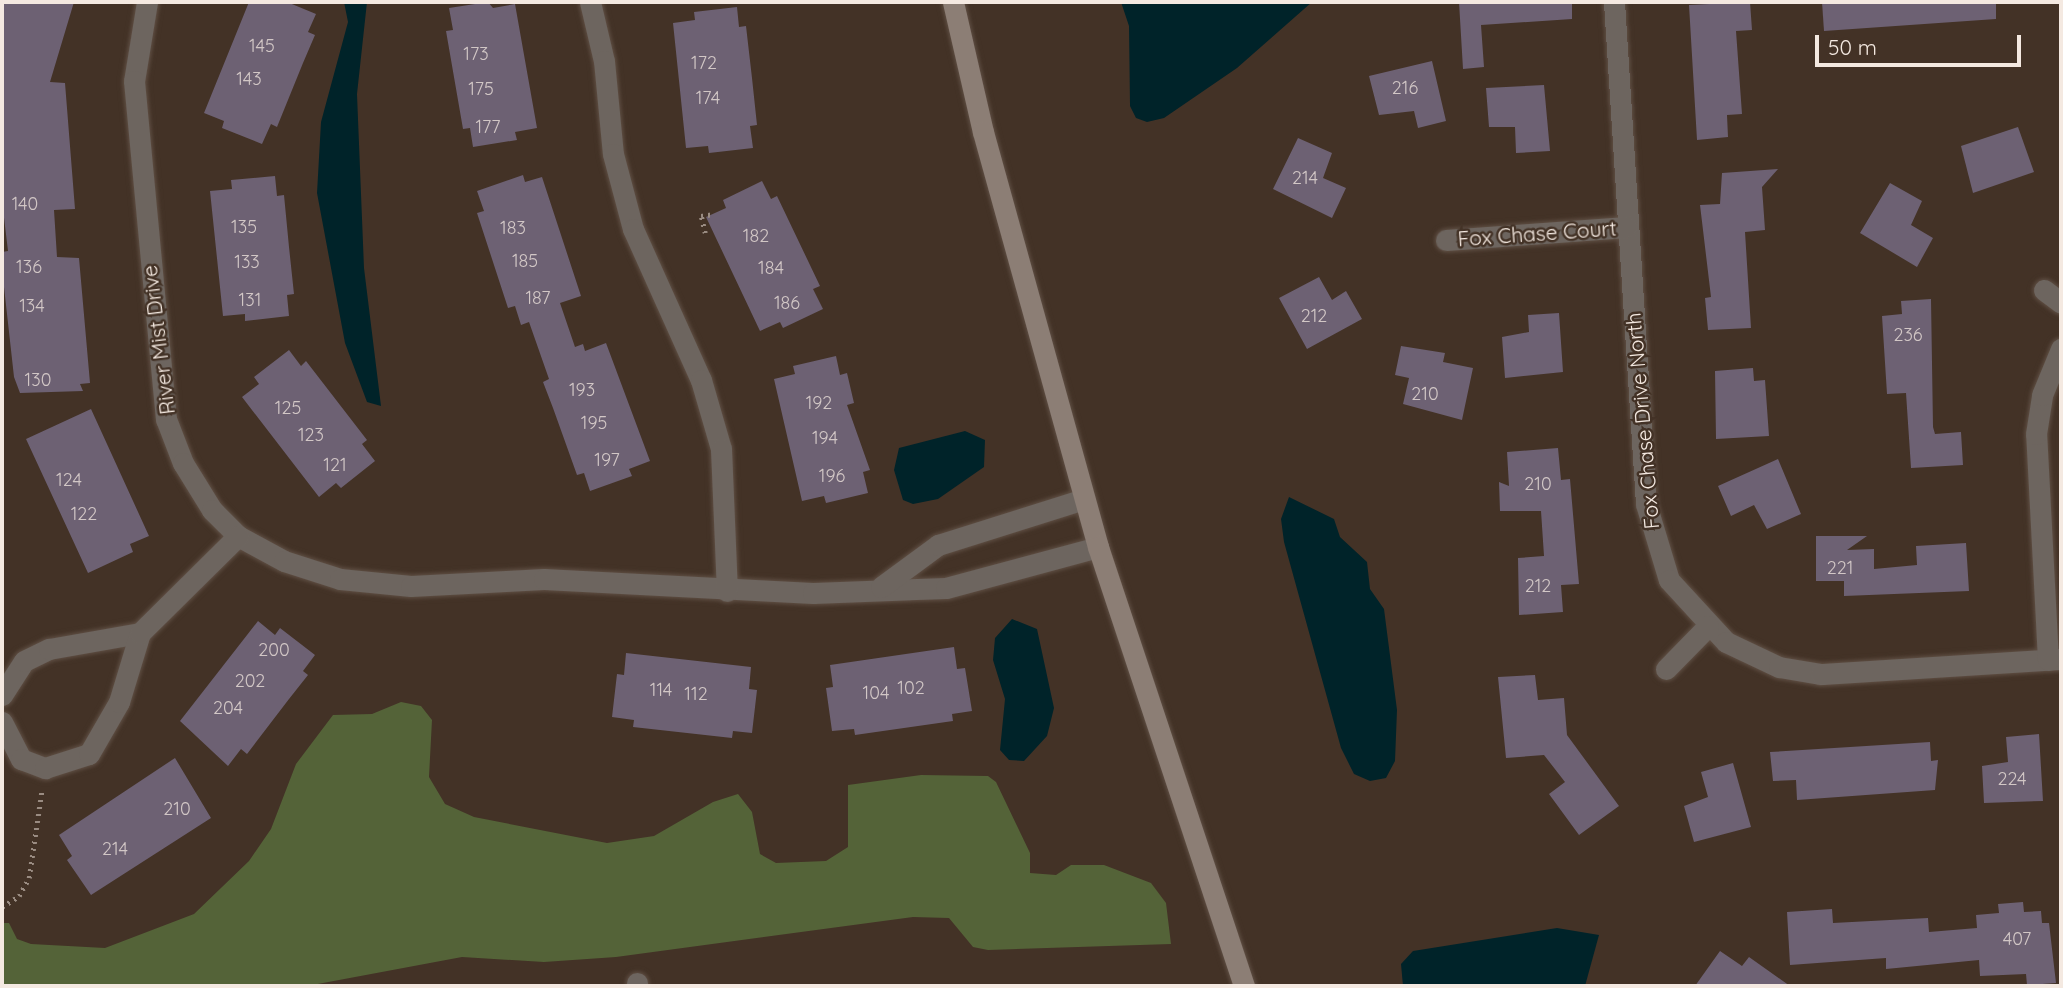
<!DOCTYPE html>
<html>
<head>
<meta charset="utf-8">
<style>
  body { margin:0 }
  #map { position:relative; width:2063px; height:988px; overflow:hidden; background:#433226; font-family:Quicksand,sans-serif }
  div>[style] { position:absolute }
  [style*='--x'] { left:calc(var(--x)*1px); top:calc(var(--y)*1px); width:calc(var(--w)*1px); rotate:calc(var(--a)*1deg) }
  .green>* { inset:0; background:#546338 }
  .water>* { inset:0; background:#002329 }
  .building>* { inset:0; background:#6d6173 }
  .path>* { height:4.5px; margin-top:-2.25px; transform-origin:0; background:repeating-linear-gradient(90deg,#9a8c82 0 2px,transparent 0 7px) }
  .roads { filter:drop-shadow(0 0 2px #5f4f44) drop-shadow(0 0 2px #5f4f44) }
  .street>* { height:21px; margin:-10.5px; padding:0 10.5px; transform-origin:10.5px; border-radius:10.5px; background:#6d655f }
  .secondary>* { height:21px; margin:-10.5px; padding:0 10.5px; transform-origin:10.5px; border-radius:10.5px; background:#8c7e75 }
  span { translate:-50% -50%; white-space:nowrap; text-align:center; line-height:1.15; -webkit-text-stroke:5px #433226; paint-order:stroke }
  .number-label { font-size:18px; color:#d2c7c6 }
  .number-label span { -webkit-text-stroke-width:0 }
  .street-label { font-size:21px; color:#f4e9e1 }
  .frame { position:absolute; inset:0; border:4px solid #f4e9e1; pointer-events:none }
  .scale { position:absolute; left:1815px; top:35px; width:206px; height:32px; box-sizing:border-box; border:4px solid #f4e9e1; border-top:0; padding-left:9px; font-size:21px; line-height:24px; white-space:nowrap; color:#f4e9e1; -webkit-text-stroke:5px #433226; paint-order:stroke }
</style>
</head>
<body>
<div id="map">
  <div class="green">
    <i style="clip-path:polygon(401px 702px,421px 706px,432px 720px,429px 777px,445px 804px,474px 817px,607px 843px,654px 836px,713px 802px,738px 794px,752px 812px,760px 854px,776px 863px,826px 861px,848px 847px,848px 785px,921px 775px,988px 776px,996px 782px,1030px 853px,1030px 873px,1056px 875px,1071px 865px,1104px 865px,1151px 883px,1166px 903px,1171px 944px,988px 950px,973px 947px,949px 918px,913px 917px,616px 957px,544px 962px,462px 957px,307px 986px,2px 986px,2px 923px,9px 923px,17px 939px,31px 944px,105px 948px,194px 914px,249px 861px,271px 829px,296px 764px,333px 715px,372px 714px)"></i>
  </div>
  <div class="water">
    <i style="clip-path:polygon(344px 2px,367px 2px,357px 94px,364px 268px,381px 406px,367px 402px,345px 343px,317px 193px,321px 122px,348px 22px)"></i>
    <i style="clip-path:polygon(1121px 2px,1312px 2px,1237px 68px,1164px 118px,1147px 122px,1136px 118px,1130px 106px,1129px 26px)"></i>
    <i style="clip-path:polygon(965px 431px,985px 440px,984px 467px,938px 499px,913px 504px,903px 500px,894px 470px,899px 448px)"></i>
    <i style="clip-path:polygon(1289px 497px,1334px 519px,1340px 537px,1367px 562px,1370px 589px,1384px 609px,1397px 710px,1395px 761px,1386px 778px,1370px 781px,1354px 774px,1341px 748px,1284px 542px,1281px 519px)"></i>
    <i style="clip-path:polygon(1012px 619px,1037px 629px,1054px 708px,1047px 736px,1024px 761px,1009px 760px,1000px 750px,1005px 699px,993px 660px,995px 638px)"></i>
    <i style="clip-path:polygon(1557px 928px,1599px 935px,1585px 986px,1403px 986px,1401px 964px,1413px 951px)"></i>
  </div>
  <div class="building">
    <i style="clip-path:polygon(2px 2px,74px 2px,50px 82px,65px 83px,75px 209px,54px 210px,57px 257px,79px 258px,90px 383px,80px 384px,83px 391px,20px 393px,14px 377px,2px 269px,2px 252px,8px 251px,2px 201px)"></i>
    <i style="clip-path:polygon(249px 2px,287px 2px,316px 14px,308px 32px,315px 35px,303px 63px,277px 127px,271px 124px,262px 144px,222px 128px,224px 121px,204px 113px)"></i>
    <i style="clip-path:polygon(488px 2px,493px 8px,515px 4px,537px 128px,515px 132px,517px 140px,473px 147px,470px 128px,463px 129px,446px 31px,453px 30px,449px 8px)"></i>
    <i style="clip-path:polygon(1459px 2px,1572px 2px,1572px 19px,1481px 25px,1484px 67px,1463px 69px)"></i>
    <i style="clip-path:polygon(1750px 2px,1752px 30px,1736px 31px,1742px 114px,1727px 115px,1728px 137px,1697px 140px,1689px 5px)"></i>
    <i style="clip-path:polygon(1822px 2px,1996px 2px,1996px 19px,1824px 31px)"></i>
    <i style="clip-path:polygon(737px 7px,739px 27px,746px 26px,752px 78px,757px 125px,750px 126px,753px 148px,709px 153px,708px 146px,686px 148px,673px 23px,695px 20px,694px 12px)"></i>
    <i style="clip-path:polygon(1432px 61px,1446px 121px,1418px 128px,1414px 111px,1379px 115px,1369px 76px)"></i>
    <i style="clip-path:polygon(1544px 85px,1550px 151px,1516px 153px,1515px 127px,1489px 127px,1486px 88px)"></i>
    <i style="clip-path:polygon(2018px 127px,2034px 172px,1973px 193px,1961px 146px)"></i>
    <i style="clip-path:polygon(1298px 138px,1332px 153px,1323px 178px,1346px 188px,1332px 218px,1273px 189px)"></i>
    <i style="clip-path:polygon(1778px 169px,1762px 187px,1765px 230px,1745px 232px,1751px 328px,1708px 330px,1705px 298px,1711px 297px,1700px 205px,1720px 204px,1722px 173px)"></i>
    <i style="clip-path:polygon(523px 175px,525px 182px,542px 177px,581px 296px,560px 303px,575px 347px,583px 344px,585px 351px,606px 343px,650px 461px,629px 469px,632px 476px,590px 491px,584px 473px,577px 475px,553px 408px,543px 382px,549px 379px,529px 322px,521px 325px,515px 306px,508px 308px,477px 213px,484px 211px,477px 191px)"></i>
    <i style="clip-path:polygon(275px 176px,277px 196px,284px 195px,289px 247px,294px 294px,287px 295px,289px 316px,245px 321px,245px 314px,223px 316px,210px 191px,232px 189px,231px 180px)"></i>
    <i style="clip-path:polygon(762px 181px,771px 199px,777px 196px,820px 286px,813px 289px,823px 309px,783px 328px,780px 322px,760px 331px,706px 217px,726px 208px,723px 200px)"></i>
    <i style="clip-path:polygon(1890px 183px,1922px 201px,1911px 225px,1933px 238px,1917px 267px,1860px 233px)"></i>
    <i style="clip-path:polygon(1319px 277px,1332px 300px,1346px 291px,1362px 319px,1307px 349px,1279px 298px)"></i>
    <i style="clip-path:polygon(1931px 299px,1933px 427px,1935px 434px,1961px 432px,1963px 465px,1911px 468px,1906px 393px,1887px 394px,1882px 316px,1902px 314px,1901px 301px)"></i>
    <i style="clip-path:polygon(1559px 313px,1563px 372px,1505px 378px,1502px 337px,1529px 332px,1528px 315px)"></i>
    <i style="clip-path:polygon(1401px 346px,1445px 353px,1443px 362px,1473px 368px,1462px 420px,1403px 404px,1409px 378px,1395px 375px)"></i>
    <i style="clip-path:polygon(289px 350px,301px 366px,306px 361px,367px 440px,362px 444px,375px 461px,341px 488px,336px 483px,319px 497px,242px 397px,259px 384px,254px 377px)"></i>
    <i style="clip-path:polygon(836px 356px,840px 375px,847px 373px,854px 403px,847px 405px,870px 470px,863px 472px,868px 493px,826px 503px,824px 496px,802px 501px,774px 379px,795px 374px,793px 366px)"></i>
    <i style="clip-path:polygon(1753px 368px,1754px 381px,1765px 380px,1769px 436px,1716px 439px,1715px 371px)"></i>
    <i style="clip-path:polygon(91px 409px,149px 536px,130px 544px,133px 552px,88px 573px,26px 439px)"></i>
    <i style="clip-path:polygon(1558px 448px,1561px 480px,1570px 479px,1579px 584px,1561px 585px,1563px 612px,1519px 615px,1518px 558px,1544px 556px,1541px 511px,1500px 511px,1499px 482px,1509px 486px,1507px 452px)"></i>
    <i style="clip-path:polygon(1778px 459px,1801px 514px,1767px 529px,1754px 505px,1731px 516px,1718px 486px)"></i>
    <i style="clip-path:polygon(1816px 536px,1867px 536px,1847px 550px,1874px 549px,1874px 569px,1917px 565px,1916px 546px,1966px 543px,1969px 591px,1844px 596px,1844px 581px,1816px 581px)"></i>
    <i style="clip-path:polygon(258px 621px,275px 635px,280px 628px,315px 655px,303px 671px,308px 675px,289px 699px,247px 754px,241px 749px,228px 766px,180px 721px)"></i>
    <i style="clip-path:polygon(954px 647px,957px 669px,965px 668px,972px 711px,952px 714px,953px 721px,855px 735px,854px 729px,832px 731px,826px 688px,833px 687px,830px 665px)"></i>
    <i style="clip-path:polygon(626px 653px,751px 667px,749px 689px,757px 690px,752px 733px,733px 731px,732px 738px,633px 727px,634px 720px,612px 717px,617px 674px,624px 675px)"></i>
    <i style="clip-path:polygon(1535px 675px,1538px 700px,1564px 698px,1567px 735px,1619px 806px,1579px 835px,1549px 794px,1565px 782px,1544px 755px,1506px 758px,1498px 677px)"></i>
    <i style="clip-path:polygon(2039px 734px,2043px 801px,1984px 803px,1982px 766px,2008px 762px,2006px 737px)"></i>
    <i style="clip-path:polygon(1930px 742px,1931px 761px,1938px 760px,1935px 790px,1797px 800px,1796px 780px,1773px 781px,1770px 752px)"></i>
    <i style="clip-path:polygon(175px 758px,211px 818px,91px 895px,67px 860px,72px 856px,59px 835px)"></i>
    <i style="clip-path:polygon(1733px 763px,1751px 827px,1694px 842px,1684px 806px,1708px 797px,1701px 772px)"></i>
    <i style="clip-path:polygon(2023px 902px,2024px 912px,2041px 911px,2042px 923px,2049px 923px,2056px 983px,2027px 985px,2026px 974px,1980px 976px,1979px 960px,1886px 969px,1886px 958px,1790px 965px,1787px 912px,1832px 909px,1833px 923px,1928px 918px,1929px 932px,1977px 928px,1976px 915px,1999px 913px,1998px 904px)"></i>
    <i style="clip-path:polygon(1720px 951px,1742px 966px,1749px 957px,1790px 986px,1695px 986px)"></i>
  </div>
  <div class="path">
    <i style="--x:705;--y:233;--w:17;--a:-103"></i>
    <i style="--x:701;--y:216;--w:12;--a:-9"></i>
    <i style="--x:2;--y:907;--w:20;--a:-33"></i>
    <i style="--x:19;--y:896;--w:21;--a:-61"></i>
    <i style="--x:29;--y:878;--w:90;--a:-81.7"></i>
  </div>
  <div class="roads">
    <div class="street">
      <i style="--x:147;--y:2;--w:80;--a:99.3"></i>
      <i style="--x:134;--y:81;--w:340;--a:84.6"></i>
      <i style="--x:166;--y:419;--w:47;--a:68.9"></i>
      <i style="--x:183;--y:463;--w:55;--a:58.3"></i>
      <i style="--x:212;--y:510;--w:37;--a:45"></i>
      <i style="--x:238;--y:536;--w:52;--a:28.5"></i>
      <i style="--x:284;--y:561;--w:59;--a:17.8"></i>
      <i style="--x:340;--y:579;--w:71;--a:5.6"></i>
      <i style="--x:411;--y:586;--w:133;--a:-3"></i>
      <i style="--x:544;--y:579;--w:269;--a:3"></i>
      <i style="--x:813;--y:593;--w:133;--a:-2.2"></i>
      <i style="--x:946;--y:588;--w:157;--a:-15.1"></i>
      <i style="--x:590;--y:2;--w:61;--a:76.7"></i>
      <i style="--x:604;--y:61;--w:93;--a:84.5"></i>
      <i style="--x:613;--y:154;--w:78;--a:75.1"></i>
      <i style="--x:633;--y:229;--w:166;--a:65.8"></i>
      <i style="--x:701;--y:380;--w:72;--a:73.8"></i>
      <i style="--x:721;--y:449;--w:142;--a:87.6"></i>
      <i style="--x:1614;--y:2;--w:503;--a:86.35"></i>
      <i style="--x:1646;--y:504;--w:79;--a:73.2"></i>
      <i style="--x:1669;--y:580;--w:84;--a:47.4"></i>
      <i style="--x:1726;--y:642;--w:59;--a:25.3"></i>
      <i style="--x:1779;--y:667;--w:43;--a:9.5"></i>
      <i style="--x:1821;--y:674;--w:240;--a:-3.6"></i>
      <i style="--x:1446;--y:240;--w:181;--a:-4.1"></i>
      <i style="--x:2044;--y:290;--w:21;--a:37"></i>
      <i style="--x:881;--y:587;--w:71;--a:-36.4"></i>
      <i style="--x:938;--y:545;--w:153;--a:-17.5"></i>
      <i style="--x:2048;--y:660;--w:226;--a:-93"></i>
      <i style="--x:2036;--y:434;--w:39;--a:-81"></i>
      <i style="--x:2042;--y:395;--w:50;--a:-67.6"></i>
      <i style="--x:1666;--y:669;--w:60;--a:-45.7"></i>
      <i style="--x:2;--y:695;--w:40;--a:-57.1"></i>
      <i style="--x:24;--y:661;--w:28;--a:-26"></i>
      <i style="--x:49;--y:649;--w:92;--a:-10"></i>
      <i style="--x:2;--y:722;--w:42;--a:62.8"></i>
      <i style="--x:21;--y:759;--w:26;--a:21"></i>
      <i style="--x:45;--y:768;--w:46;--a:-17.7"></i>
      <i style="--x:89;--y:754;--w:60;--a:-60"></i>
      <i style="--x:119;--y:702;--w:72;--a:-73.1"></i>
      <i style="--x:140;--y:633;--w:138;--a:-44.7"></i>
      <i style="--x:637;--y:983;--w:3;--a:90"></i>
    </div>
    <div class="secondary">
      <i style="--x:953;--y:2;--w:133;--a:77"></i>
      <i style="--x:983;--y:132;--w:431;--a:74.5"></i>
      <i style="--x:1098;--y:547;--w:463;--a:71.6"></i>
    </div>
  </div>
  <div class="number-label">
    <span style="left:262px;top:46px">145</span>
    <span style="left:476px;top:54px">173</span>
    <span style="left:704px;top:63px">172</span>
    <span style="left:249px;top:79px">143</span>
    <span style="left:1405px;top:88px">216</span>
    <span style="left:481px;top:89px">175</span>
    <span style="left:708px;top:98px">174</span>
    <span style="left:488px;top:127px">177</span>
    <span style="left:1305px;top:178px">214</span>
    <span style="left:25px;top:204px">140</span>
    <span style="left:244px;top:227px">135</span>
    <span style="left:513px;top:228px">183</span>
    <span style="left:756px;top:236px">182</span>
    <span style="left:525px;top:261px">185</span>
    <span style="left:247px;top:262px">133</span>
    <span style="left:29px;top:267px">136</span>
    <span style="left:771px;top:268px">184</span>
    <span style="left:538px;top:298px">187</span>
    <span style="left:250px;top:300px">131</span>
    <span style="left:787px;top:303px">186</span>
    <span style="left:32px;top:306px">134</span>
    <span style="left:1314px;top:316px">212</span>
    <span style="left:1908px;top:335px">236</span>
    <span style="left:38px;top:380px">130</span>
    <span style="left:582px;top:390px">193</span>
    <span style="left:1425px;top:394px">210</span>
    <span style="left:819px;top:403px">192</span>
    <span style="left:288px;top:408px">125</span>
    <span style="left:594px;top:423px">195</span>
    <span style="left:311px;top:435px">123</span>
    <span style="left:825px;top:438px">194</span>
    <span style="left:607px;top:460px">197</span>
    <span style="left:335px;top:465px">121</span>
    <span style="left:832px;top:476px">196</span>
    <span style="left:69px;top:480px">124</span>
    <span style="left:1538px;top:484px">210</span>
    <span style="left:84px;top:514px">122</span>
    <span style="left:1840px;top:568px">221</span>
    <span style="left:1538px;top:586px">212</span>
    <span style="left:274px;top:650px">200</span>
    <span style="left:250px;top:681px">202</span>
    <span style="left:911px;top:688px">102</span>
    <span style="left:661px;top:690px">114</span>
    <span style="left:876px;top:693px">104</span>
    <span style="left:696px;top:694px">112</span>
    <span style="left:228px;top:708px">204</span>
    <span style="left:2012px;top:779px">224</span>
    <span style="left:177px;top:809px">210</span>
    <span style="left:115px;top:849px">214</span>
    <span style="left:2017px;top:939px">407</span>
  </div>
  <div class="street-label">
    <span style="left:1537px;top:233px;rotate:-4deg">Fox Chase Court</span>
    <span style="left:158px;top:340px;rotate:-97deg">River Mist Drive</span>
    <span style="left:1642px;top:421px;rotate:-95deg">Fox Chase Drive North</span>
  </div>
  <div class="frame"></div>
  <div class="scale">50 m</div>
</div>
</body>
</html>
